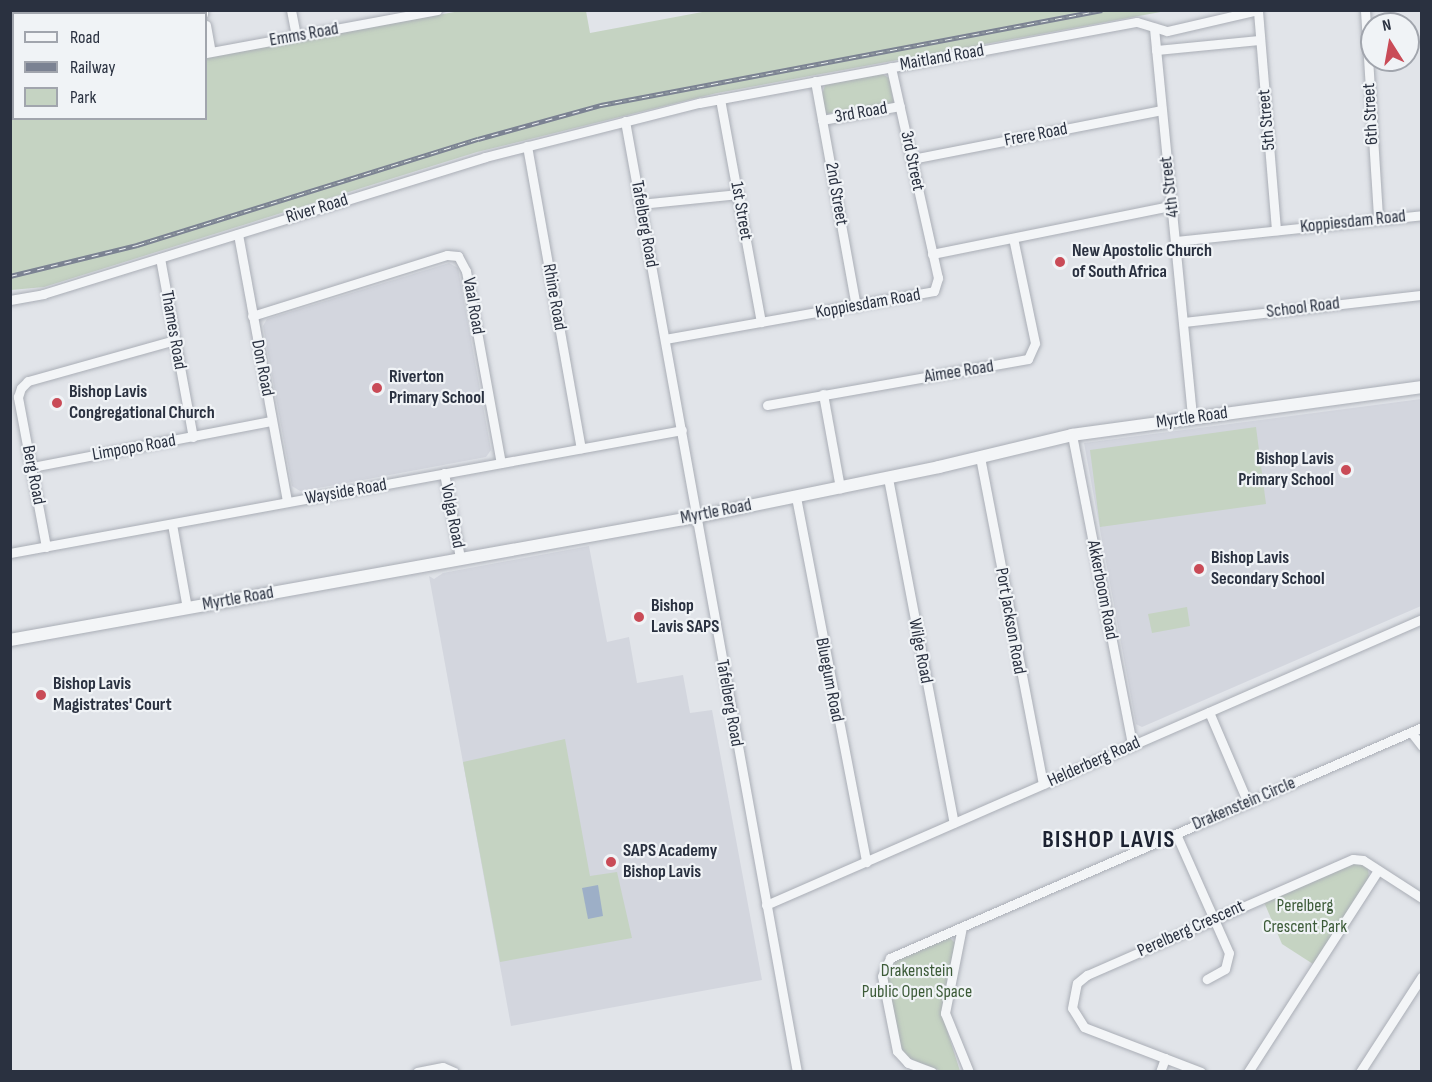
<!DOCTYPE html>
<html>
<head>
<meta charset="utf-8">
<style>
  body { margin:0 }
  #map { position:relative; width:1432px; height:1082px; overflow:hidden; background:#e1e4e9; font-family:"Sofia Sans Condensed",sans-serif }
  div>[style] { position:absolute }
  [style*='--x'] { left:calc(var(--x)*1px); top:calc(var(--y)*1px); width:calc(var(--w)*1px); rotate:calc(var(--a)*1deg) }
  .built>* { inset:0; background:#d3d6de }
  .green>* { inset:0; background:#c5d3c2 }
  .water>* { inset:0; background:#9dafc7 }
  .roads { filter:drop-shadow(0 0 2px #aaaeb6) drop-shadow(0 0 2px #aaaeb6) }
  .minor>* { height:9px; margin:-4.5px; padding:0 4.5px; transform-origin:4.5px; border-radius:4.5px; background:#f3f5f7 }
  .tertiary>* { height:12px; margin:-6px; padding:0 6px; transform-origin:6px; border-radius:6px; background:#f3f5f7 }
  .rail>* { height:4.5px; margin-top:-2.25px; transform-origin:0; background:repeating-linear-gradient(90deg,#f0f3f6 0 7px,#7b8292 0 14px); box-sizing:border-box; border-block:2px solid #7b8292 }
  .dots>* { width:16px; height:16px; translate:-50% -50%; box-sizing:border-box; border:3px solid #f0f3f6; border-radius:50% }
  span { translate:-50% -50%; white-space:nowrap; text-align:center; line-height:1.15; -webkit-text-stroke:4.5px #f0f3f6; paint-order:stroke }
  .street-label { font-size:18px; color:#2a3140 }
  .poi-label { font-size:18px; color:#2a3140; font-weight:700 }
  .left { translate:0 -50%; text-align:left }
  .right { translate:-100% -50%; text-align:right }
  .park-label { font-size:18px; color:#3c5b38 }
  .district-label { font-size:24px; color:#1c2231; font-weight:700; letter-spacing:1.5px }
  .frame { position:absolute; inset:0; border:12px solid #2a3140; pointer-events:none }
  .legend { position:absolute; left:12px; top:12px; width:195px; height:108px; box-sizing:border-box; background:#f0f3f6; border:2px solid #a1a5ad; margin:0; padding:8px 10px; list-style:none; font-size:18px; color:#2a3140 }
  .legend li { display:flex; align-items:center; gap:12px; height:30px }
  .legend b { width:30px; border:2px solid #a1a5ad }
  .north { position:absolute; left:1360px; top:12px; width:60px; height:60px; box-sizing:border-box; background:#f0f3f6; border:2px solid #a1a5ad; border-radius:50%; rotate:349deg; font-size:16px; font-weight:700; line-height:24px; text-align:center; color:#2a3140 }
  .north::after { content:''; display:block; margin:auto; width:21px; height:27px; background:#c94b57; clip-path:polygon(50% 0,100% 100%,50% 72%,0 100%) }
</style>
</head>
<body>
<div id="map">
  <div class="built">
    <i style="clip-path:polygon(449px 263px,458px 268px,491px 450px,486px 457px,341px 484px,300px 491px,292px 486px,263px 326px,267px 319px)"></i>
    <i style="clip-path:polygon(1421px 399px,1421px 606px,1142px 727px,1136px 724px,1084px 443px)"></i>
    <i style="clip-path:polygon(589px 546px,607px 642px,629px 637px,637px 683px,683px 675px,690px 713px,712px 710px,762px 980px,511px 1026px,429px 576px,434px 579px,443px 573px)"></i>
  </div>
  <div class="green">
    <i style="clip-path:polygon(713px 10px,1166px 11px,717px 93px,477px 152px,44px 287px,11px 290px,11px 93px,13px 92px,14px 118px,206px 118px,206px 57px,460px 11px,586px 11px,590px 33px)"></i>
    <i style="clip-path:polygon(881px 73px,889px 78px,894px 104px,825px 114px,822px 95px,825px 85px)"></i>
    <i style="clip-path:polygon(1256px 427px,1266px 504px,1100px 527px,1090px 450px)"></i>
    <i style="clip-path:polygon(1187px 607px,1190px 626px,1152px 633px,1148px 614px)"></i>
    <i style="clip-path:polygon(565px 739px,590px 876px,617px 872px,632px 938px,500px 962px,463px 762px)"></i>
    <i style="clip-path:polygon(1358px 862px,1368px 868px,1369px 877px,1313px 964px,1282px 944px,1264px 902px)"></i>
    <i style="clip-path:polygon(949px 937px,955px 943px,941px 1011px,960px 1071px,944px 1072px,908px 1058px,900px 1049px,886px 974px,894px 961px)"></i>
  </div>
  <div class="water">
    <i style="clip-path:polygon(598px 885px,603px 916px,588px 919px,582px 888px)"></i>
  </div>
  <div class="roads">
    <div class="minor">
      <i style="--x:27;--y:10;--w:4;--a:76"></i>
      <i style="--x:113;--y:10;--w:4;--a:76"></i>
      <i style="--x:203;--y:10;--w:4;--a:90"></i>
      <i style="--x:291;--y:10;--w:26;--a:79"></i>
      <i style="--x:1365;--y:10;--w:208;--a:86.4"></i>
      <i style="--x:1258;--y:11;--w:220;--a:85.3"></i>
      <i style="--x:206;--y:25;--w:27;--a:80"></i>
      <i style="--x:1154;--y:28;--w:392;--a:84.4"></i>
      <i style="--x:1156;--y:50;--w:104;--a:-5.5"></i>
      <i style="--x:206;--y:53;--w:235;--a:-10.5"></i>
      <i style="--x:815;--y:81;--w:229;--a:79.7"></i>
      <i style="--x:10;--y:89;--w:4;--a:-14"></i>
      <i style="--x:720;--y:99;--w:227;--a:79.6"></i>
      <i style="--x:822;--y:120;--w:79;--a:-10.2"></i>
      <i style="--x:625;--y:121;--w:966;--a:79.75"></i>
      <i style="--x:527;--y:146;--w:307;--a:79.9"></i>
      <i style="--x:912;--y:159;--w:254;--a:-11.1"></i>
      <i style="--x:640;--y:204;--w:99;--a:-5.8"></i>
      <i style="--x:238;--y:234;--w:272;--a:79.6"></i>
      <i style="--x:1176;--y:241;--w:247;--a:-6"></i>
      <i style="--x:932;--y:254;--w:244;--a:-11.4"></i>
      <i style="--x:160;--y:258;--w:182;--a:79.6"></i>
      <i style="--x:10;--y:300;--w:34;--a:-10"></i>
      <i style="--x:43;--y:294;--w:463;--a:-17.2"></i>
      <i style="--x:485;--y:157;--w:221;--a:-14.2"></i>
      <i style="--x:699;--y:103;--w:445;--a:-10.5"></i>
      <i style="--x:1137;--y:22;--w:31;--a:17"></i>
      <i style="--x:1167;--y:31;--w:93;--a:-13"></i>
      <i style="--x:252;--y:316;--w:204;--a:-17.4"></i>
      <i style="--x:447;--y:255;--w:11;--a:5"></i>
      <i style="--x:458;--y:256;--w:17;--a:62"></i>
      <i style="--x:466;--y:271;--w:195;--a:79.7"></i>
      <i style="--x:1184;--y:322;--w:240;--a:-6.5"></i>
      <i style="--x:665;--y:339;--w:273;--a:-10.1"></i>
      <i style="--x:934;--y:291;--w:14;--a:-73"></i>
      <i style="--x:938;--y:278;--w:216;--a:-102.6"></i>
      <i style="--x:823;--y:394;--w:96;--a:79.7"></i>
      <i style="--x:767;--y:405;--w:265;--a:-10"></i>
      <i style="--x:1028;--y:359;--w:17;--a:-66"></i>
      <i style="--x:1035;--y:343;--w:107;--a:-101.8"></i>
      <i style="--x:1072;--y:435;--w:316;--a:79"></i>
      <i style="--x:980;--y:457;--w:333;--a:79.1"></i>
      <i style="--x:32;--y:467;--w:244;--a:-10.9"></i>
      <i style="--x:444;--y:473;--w:86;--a:79.3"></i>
      <i style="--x:888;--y:478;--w:351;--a:79.2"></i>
      <i style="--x:796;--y:497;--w:372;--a:79.1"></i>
      <i style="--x:172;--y:524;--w:85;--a:79.9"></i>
      <i style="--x:46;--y:547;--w:153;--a:-100.6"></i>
      <i style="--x:18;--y:397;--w:9;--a:-72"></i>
      <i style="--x:21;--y:388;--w:10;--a:-45"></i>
      <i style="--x:28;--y:381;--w:153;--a:-15.6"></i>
      <i style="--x:10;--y:553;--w:683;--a:-10.37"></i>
      <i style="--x:1209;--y:712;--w:99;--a:66.8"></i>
      <i style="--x:1411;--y:732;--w:18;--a:52"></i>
      <i style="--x:1176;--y:834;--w:130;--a:66"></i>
      <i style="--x:1229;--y:953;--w:16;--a:104"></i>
      <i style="--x:1225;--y:969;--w:21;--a:151"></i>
      <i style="--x:766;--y:905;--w:716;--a:-23.56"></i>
      <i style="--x:962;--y:927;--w:88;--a:101.2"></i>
      <i style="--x:945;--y:1013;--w:64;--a:67.9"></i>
      <i style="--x:417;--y:1072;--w:26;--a:-11"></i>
      <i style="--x:443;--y:1067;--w:12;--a:24"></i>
      <i style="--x:932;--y:1072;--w:26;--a:-159"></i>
      <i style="--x:908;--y:1063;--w:16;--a:-133"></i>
      <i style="--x:897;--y:1051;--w:76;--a:-101.3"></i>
      <i style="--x:882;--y:976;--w:20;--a:-66"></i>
      <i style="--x:890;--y:958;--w:580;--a:-23.47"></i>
      <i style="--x:1160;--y:1072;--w:15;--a:-70"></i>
      <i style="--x:1201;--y:1072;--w:125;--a:-159"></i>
      <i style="--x:1084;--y:1027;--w:22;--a:-122"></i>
      <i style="--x:1072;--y:1008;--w:25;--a:-79"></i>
      <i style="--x:1077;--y:983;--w:13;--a:-39"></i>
      <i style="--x:1087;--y:975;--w:290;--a:-23.6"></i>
      <i style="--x:1353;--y:859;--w:10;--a:6"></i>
      <i style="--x:1363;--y:860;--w:70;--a:32.8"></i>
      <i style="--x:1248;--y:1072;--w:240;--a:-57.2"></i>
      <i style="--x:1360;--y:1072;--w:114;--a:-57.1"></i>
    </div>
    <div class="tertiary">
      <i style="--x:10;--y:640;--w:697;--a:-10.17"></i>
      <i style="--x:696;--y:517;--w:248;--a:-11.6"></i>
      <i style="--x:939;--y:467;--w:137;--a:-13.5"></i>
      <i style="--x:1072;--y:435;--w:353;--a:-7.8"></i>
    </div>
  </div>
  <div class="rail">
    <i style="--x:10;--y:276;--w:131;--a:-13.7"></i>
    <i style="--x:137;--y:245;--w:357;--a:-17.3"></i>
    <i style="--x:478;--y:139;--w:128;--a:-15.5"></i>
    <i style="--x:601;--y:105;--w:510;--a:-10.74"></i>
  </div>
  <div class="dots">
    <i style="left:1060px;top:262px;background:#c94b57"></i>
    <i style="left:377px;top:388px;background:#c94b57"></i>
    <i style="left:57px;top:403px;background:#c94b57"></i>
    <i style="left:1346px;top:470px;background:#c94b57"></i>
    <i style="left:1199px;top:569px;background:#c94b57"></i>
    <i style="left:639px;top:617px;background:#c94b57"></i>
    <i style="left:41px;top:695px;background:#c94b57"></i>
    <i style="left:611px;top:862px;background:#c94b57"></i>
  </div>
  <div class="street-label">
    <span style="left:304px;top:35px;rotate:-10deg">Emms Road</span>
    <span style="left:942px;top:58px;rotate:-10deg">Maitland Road</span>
    <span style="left:861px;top:113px;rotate:-10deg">3rd Road</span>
    <span style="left:1371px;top:114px;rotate:-93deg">6th Street</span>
    <span style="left:1267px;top:120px;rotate:-95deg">5th Street</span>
    <span style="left:1036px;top:135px;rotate:-11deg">Frere Road</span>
    <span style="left:912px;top:161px;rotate:78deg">3rd Street</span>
    <span style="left:1170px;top:187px;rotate:-97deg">4th Street</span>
    <span style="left:836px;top:194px;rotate:80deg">2nd Street</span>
    <span style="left:317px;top:209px;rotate:-17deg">River Road</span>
    <span style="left:741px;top:211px;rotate:80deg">1st Street</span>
    <span style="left:1353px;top:222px;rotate:-6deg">Koppiesdam Road</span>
    <span style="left:644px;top:224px;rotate:80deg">Tafelberg Road</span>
    <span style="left:554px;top:297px;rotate:80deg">Rhine Road</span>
    <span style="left:868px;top:304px;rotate:-10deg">Koppiesdam Road</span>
    <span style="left:473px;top:306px;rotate:80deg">Vaal Road</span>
    <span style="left:1303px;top:308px;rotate:-7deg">School Road</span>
    <span style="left:173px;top:330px;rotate:80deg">Thames Road</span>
    <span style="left:262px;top:368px;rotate:79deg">Don Road</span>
    <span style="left:959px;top:372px;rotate:-9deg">Aimee Road</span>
    <span style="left:1192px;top:418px;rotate:-8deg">Myrtle Road</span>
    <span style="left:134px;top:448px;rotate:-10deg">Limpopo Road</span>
    <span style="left:33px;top:475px;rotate:79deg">Berg Road</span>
    <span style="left:346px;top:492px;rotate:-10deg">Wayside Road</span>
    <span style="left:716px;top:512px;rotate:-11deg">Myrtle Road</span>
    <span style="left:452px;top:516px;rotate:79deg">Volga Road</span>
    <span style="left:1102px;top:590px;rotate:79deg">Akkerboom Road</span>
    <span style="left:238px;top:599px;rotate:-10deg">Myrtle Road</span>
    <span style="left:1010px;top:621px;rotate:80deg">Port Jackson Road</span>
    <span style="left:920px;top:651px;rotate:79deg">Wilge Road</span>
    <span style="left:829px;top:680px;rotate:79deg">Bluegum Road</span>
    <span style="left:729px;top:703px;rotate:80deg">Tafelberg Road</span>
    <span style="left:1094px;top:762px;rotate:-24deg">Helderberg Road</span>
    <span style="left:1244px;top:804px;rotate:-23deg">Drakenstein Circle</span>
    <span style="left:1191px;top:929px;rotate:-24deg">Perelberg Crescent</span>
  </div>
  <div class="poi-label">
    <span class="left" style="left:1072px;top:262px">New Apostolic Church<br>of South Africa</span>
    <span class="left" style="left:389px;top:388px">Riverton<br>Primary School</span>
    <span class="left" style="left:69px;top:403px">Bishop Lavis<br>Congregational Church</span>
    <span class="right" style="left:1334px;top:470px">Bishop Lavis<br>Primary School</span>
    <span class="left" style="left:1211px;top:569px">Bishop Lavis<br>Secondary School</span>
    <span class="left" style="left:651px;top:617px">Bishop<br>Lavis SAPS</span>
    <span class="left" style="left:53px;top:695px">Bishop Lavis<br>Magistrates' Court</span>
    <span class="left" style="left:623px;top:862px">SAPS Academy<br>Bishop Lavis</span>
  </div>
  <div class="park-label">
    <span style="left:1305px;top:917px">Perelberg<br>Crescent Park</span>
    <span style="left:917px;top:982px">Drakenstein<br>Public Open Space</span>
  </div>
  <div class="district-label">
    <span style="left:1109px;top:840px">BISHOP LAVIS</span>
  </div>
  <div class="frame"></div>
  <ul class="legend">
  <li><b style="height:8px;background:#f3f5f7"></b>Road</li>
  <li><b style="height:8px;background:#7b8292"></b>Railway</li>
  <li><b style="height:16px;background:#c5d3c2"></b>Park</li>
  </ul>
  <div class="north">N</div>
</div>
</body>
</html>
